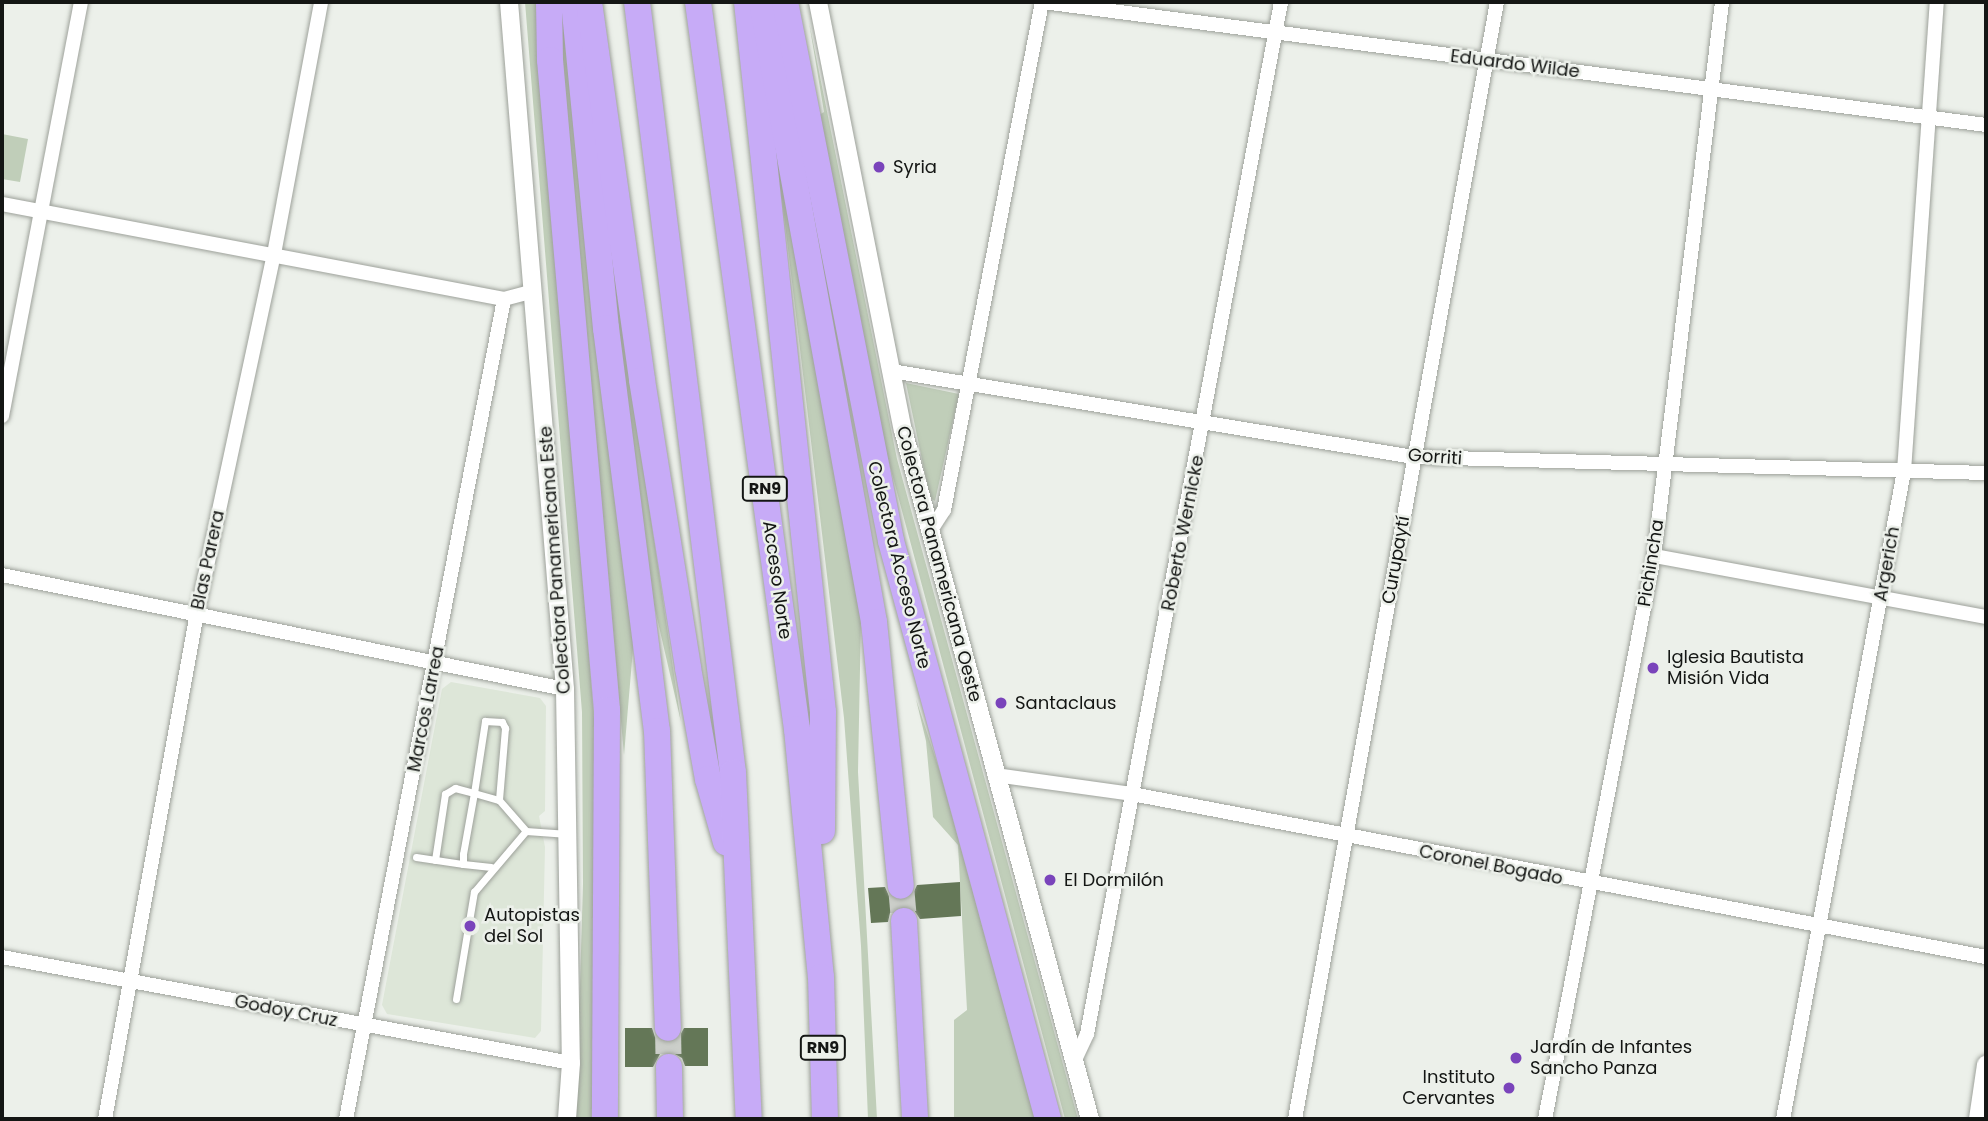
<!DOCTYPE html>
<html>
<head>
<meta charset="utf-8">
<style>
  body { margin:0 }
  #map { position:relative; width:1988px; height:1121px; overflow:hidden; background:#ecf0ea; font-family:Poppins,sans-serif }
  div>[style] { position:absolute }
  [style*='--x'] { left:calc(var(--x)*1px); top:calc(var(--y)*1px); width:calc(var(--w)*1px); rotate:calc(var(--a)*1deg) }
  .built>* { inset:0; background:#dde6d8 }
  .green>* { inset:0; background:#c0ceb9 }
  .building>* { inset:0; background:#647757 }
  .motorway-tunnel>* { height:26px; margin-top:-13px; transform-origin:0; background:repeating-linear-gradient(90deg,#cccfca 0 26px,transparent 0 39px) }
  .roads { filter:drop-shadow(0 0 2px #9da19a) drop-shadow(0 0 2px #9da19a) }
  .service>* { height:7px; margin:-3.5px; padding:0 3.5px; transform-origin:3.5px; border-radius:3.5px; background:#fff }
  .minor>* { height:14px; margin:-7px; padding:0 7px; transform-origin:7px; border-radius:7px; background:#fff }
  .tertiary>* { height:18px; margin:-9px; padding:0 9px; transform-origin:9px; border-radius:9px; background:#fff }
  .motorway>* { height:26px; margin:-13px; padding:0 13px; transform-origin:13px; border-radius:13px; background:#c7abf7 }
  .dots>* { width:19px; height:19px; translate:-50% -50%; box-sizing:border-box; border:4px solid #ecf0ea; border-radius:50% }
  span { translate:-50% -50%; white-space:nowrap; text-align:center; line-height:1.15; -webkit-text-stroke:5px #ecf0ea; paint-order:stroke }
  .shield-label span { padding:2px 5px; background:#ecf0ea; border:2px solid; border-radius:5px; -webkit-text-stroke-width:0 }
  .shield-label { font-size:16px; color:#141614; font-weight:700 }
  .street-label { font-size:18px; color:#141614 }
  .poi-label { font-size:18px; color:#141614 }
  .left { translate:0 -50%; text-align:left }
  .right { translate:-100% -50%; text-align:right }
  .frame { position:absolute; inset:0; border:4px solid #141614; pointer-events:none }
</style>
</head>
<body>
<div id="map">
  <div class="built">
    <i style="clip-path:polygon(451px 682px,540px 698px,546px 706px,545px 811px,539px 816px,545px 847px,541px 1031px,535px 1038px,387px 1014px,382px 1005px,442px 689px)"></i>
  </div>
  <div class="green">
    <i style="clip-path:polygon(525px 2px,536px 2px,596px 743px,594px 1119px,576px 1119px,583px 884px,582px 712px)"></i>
    <i style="clip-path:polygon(563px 2px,636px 613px,624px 755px,562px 52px)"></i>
    <i style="clip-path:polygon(809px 22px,897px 459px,1078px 1119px,1065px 1119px,887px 455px,819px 115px,824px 112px)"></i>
    <i style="clip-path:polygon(2px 134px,28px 139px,20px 182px,2px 179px)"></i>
    <i style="clip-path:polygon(779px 173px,785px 173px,861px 617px,858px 772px,877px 1119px,868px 1119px,861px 946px,844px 718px)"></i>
    <i style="clip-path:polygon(603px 183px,653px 533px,681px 722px,654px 605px,614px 310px)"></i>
    <i style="clip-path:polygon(906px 383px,959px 394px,935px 501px,930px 498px)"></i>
    <i style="clip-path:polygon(916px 699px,940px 772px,1035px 1119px,954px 1119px,954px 1020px,967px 1010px,958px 845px,933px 817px,926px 741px)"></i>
  </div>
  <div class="building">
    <i style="clip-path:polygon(960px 882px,961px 916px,920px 919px,912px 907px,902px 905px,890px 913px,888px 922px,871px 923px,868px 888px,885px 887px,889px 896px,902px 902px,911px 898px,917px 885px)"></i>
    <i style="clip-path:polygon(625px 1028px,652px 1028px,655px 1037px,668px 1044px,677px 1041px,684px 1028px,708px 1028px,708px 1066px,685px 1066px,682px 1058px,669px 1051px,660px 1054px,653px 1067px,625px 1067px)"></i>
  </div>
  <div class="motorway-tunnel">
    <i style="--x:901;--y:886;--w:35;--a:85"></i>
    <i style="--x:668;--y:1028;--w:39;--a:89"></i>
  </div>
  <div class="roads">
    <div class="service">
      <i style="--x:416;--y:857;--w:48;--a:8.5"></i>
      <i style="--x:435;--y:860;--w:67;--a:-81.4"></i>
      <i style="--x:445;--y:794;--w:12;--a:-31"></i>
      <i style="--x:455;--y:788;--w:20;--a:15"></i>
      <i style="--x:474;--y:793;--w:73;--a:-81.3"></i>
      <i style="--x:485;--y:721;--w:17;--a:3"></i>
      <i style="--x:502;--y:722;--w:7;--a:63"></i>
      <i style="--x:505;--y:728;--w:72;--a:94.8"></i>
      <i style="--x:499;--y:800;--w:41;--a:48.9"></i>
      <i style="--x:526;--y:831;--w:42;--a:4.1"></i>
      <i style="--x:491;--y:867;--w:28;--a:-174"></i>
      <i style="--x:463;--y:864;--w:10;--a:-90"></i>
      <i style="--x:463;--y:854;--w:62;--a:-79.8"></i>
      <i style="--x:474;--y:793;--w:26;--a:16"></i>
      <i style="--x:456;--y:999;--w:109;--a:-80.5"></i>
      <i style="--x:474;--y:892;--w:80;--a:-49.6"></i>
    </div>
    <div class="minor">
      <i style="--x:1043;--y:2;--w:951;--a:7.43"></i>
      <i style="--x:2;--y:204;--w:511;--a:10.72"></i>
      <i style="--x:504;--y:299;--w:31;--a:-15"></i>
      <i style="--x:891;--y:371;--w:530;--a:9.34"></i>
      <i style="--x:1414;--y:457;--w:572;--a:1.6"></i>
      <i style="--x:2;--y:416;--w:421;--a:-79.2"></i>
      <i style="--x:929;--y:533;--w:27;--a:-57"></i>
      <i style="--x:944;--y:510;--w:517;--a:-79.08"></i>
      <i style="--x:1654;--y:556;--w:338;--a:10.4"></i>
      <i style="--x:2;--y:575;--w:574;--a:11.45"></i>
      <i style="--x:995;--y:775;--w:138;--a:7.9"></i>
      <i style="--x:1132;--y:794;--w:869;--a:10.81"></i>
      <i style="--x:2;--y:957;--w:579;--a:10.55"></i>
      <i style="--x:1074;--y:1062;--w:31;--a:-65"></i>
      <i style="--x:1087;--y:1034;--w:1050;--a:-79.35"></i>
      <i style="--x:105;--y:1119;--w:514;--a:-79.7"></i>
      <i style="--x:197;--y:613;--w:367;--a:-77.9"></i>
      <i style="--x:274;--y:254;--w:256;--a:-79.4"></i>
      <i style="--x:346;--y:1119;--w:835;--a:-79.09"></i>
      <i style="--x:1295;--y:1119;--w:1135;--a:-79.75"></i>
      <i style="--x:1545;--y:1119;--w:573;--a:-79.04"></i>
      <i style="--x:1654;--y:556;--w:558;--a:-83"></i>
      <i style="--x:1783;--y:1119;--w:659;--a:-79.42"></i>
      <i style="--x:1904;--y:471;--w:470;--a:-86"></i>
    </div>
    <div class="tertiary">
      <i style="--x:509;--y:2;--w:689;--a:85.34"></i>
      <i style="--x:565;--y:689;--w:374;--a:89.1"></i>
      <i style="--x:571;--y:1063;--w:56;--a:94.1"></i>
      <i style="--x:818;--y:2;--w:436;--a:78.8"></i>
      <i style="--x:903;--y:430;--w:714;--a:74.82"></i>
      <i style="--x:1978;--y:1119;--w:55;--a:-81.6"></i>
    </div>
    <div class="motorway">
      <i style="--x:549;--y:2;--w:58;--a:89"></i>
      <i style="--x:550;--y:60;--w:652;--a:84.99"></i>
      <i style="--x:607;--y:710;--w:409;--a:90.3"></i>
      <i style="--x:574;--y:2;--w:328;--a:84.4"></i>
      <i style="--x:606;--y:328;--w:406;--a:82.8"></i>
      <i style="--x:657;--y:731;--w:297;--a:87.9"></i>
      <i style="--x:589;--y:2;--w:382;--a:82"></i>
      <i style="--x:642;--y:380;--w:292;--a:80.9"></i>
      <i style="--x:688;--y:668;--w:113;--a:79.8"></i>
      <i style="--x:708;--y:779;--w:66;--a:74.1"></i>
      <i style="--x:637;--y:2;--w:777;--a:82.9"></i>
      <i style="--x:733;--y:773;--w:346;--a:87.4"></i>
      <i style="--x:698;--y:2;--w:734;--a:82.25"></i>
      <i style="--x:797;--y:729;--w:249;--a:84.5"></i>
      <i style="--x:821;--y:977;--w:142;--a:88.4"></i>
      <i style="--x:747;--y:2;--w:714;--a:83.89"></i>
      <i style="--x:823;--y:712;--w:119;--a:90.5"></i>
      <i style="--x:762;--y:2;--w:630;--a:79.76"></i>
      <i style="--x:874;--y:622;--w:265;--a:84.2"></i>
      <i style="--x:785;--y:2;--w:549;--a:78.87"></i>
      <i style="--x:891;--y:541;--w:599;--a:74.8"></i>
      <i style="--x:904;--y:921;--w:198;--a:86.8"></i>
      <i style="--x:669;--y:1067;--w:52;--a:88.9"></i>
    </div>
  </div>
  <div class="dots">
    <i style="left:879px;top:167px;background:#7a44bb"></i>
    <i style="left:1653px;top:668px;background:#7a44bb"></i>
    <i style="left:1001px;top:703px;background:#7a44bb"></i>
    <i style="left:1050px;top:880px;background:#7a44bb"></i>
    <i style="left:470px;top:926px;background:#7a44bb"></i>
    <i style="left:1516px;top:1058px;background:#7a44bb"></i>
    <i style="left:1509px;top:1088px;background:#7a44bb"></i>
  </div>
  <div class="shield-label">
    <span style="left:765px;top:489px">RN9</span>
    <span style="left:823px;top:1048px">RN9</span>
  </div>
  <div class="street-label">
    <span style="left:1515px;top:64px;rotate:7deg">Eduardo Wilde</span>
    <span style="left:1435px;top:457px;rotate:4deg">Gorriti</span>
    <span style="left:1183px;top:533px;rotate:-79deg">Roberto Wernicke</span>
    <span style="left:208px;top:560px;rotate:-78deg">Blas Parera</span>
    <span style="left:555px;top:560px;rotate:-94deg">Colectora Panamericana Este</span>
    <span style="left:1396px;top:560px;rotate:-80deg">Curupaytí</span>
    <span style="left:1651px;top:563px;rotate:-81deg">Pichincha</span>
    <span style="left:939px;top:564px;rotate:75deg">Colectora Panamericana Oeste</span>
    <span style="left:1887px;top:564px;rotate:-80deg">Argerich</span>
    <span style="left:899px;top:565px;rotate:76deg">Colectora Acceso Norte</span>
    <span style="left:777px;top:580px;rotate:82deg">Acceso Norte</span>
    <span style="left:426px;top:709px;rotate:-79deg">Marcos Larrea</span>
    <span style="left:1491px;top:865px;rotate:11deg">Coronel Bogado</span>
    <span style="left:286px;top:1011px;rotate:11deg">Godoy Cruz</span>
  </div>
  <div class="poi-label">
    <span class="left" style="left:893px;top:167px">Syria</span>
    <span class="left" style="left:1667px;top:668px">Iglesia Bautista<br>Misión Vida</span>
    <span class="left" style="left:1015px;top:703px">Santaclaus</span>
    <span class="left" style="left:1064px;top:880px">El Dormilón</span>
    <span class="left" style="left:484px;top:926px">Autopistas<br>del Sol</span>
    <span class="left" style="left:1530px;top:1058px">Jardín de Infantes<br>Sancho Panza</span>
    <span class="right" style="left:1495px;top:1088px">Instituto<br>Cervantes</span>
  </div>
  <div class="frame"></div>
</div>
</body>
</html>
